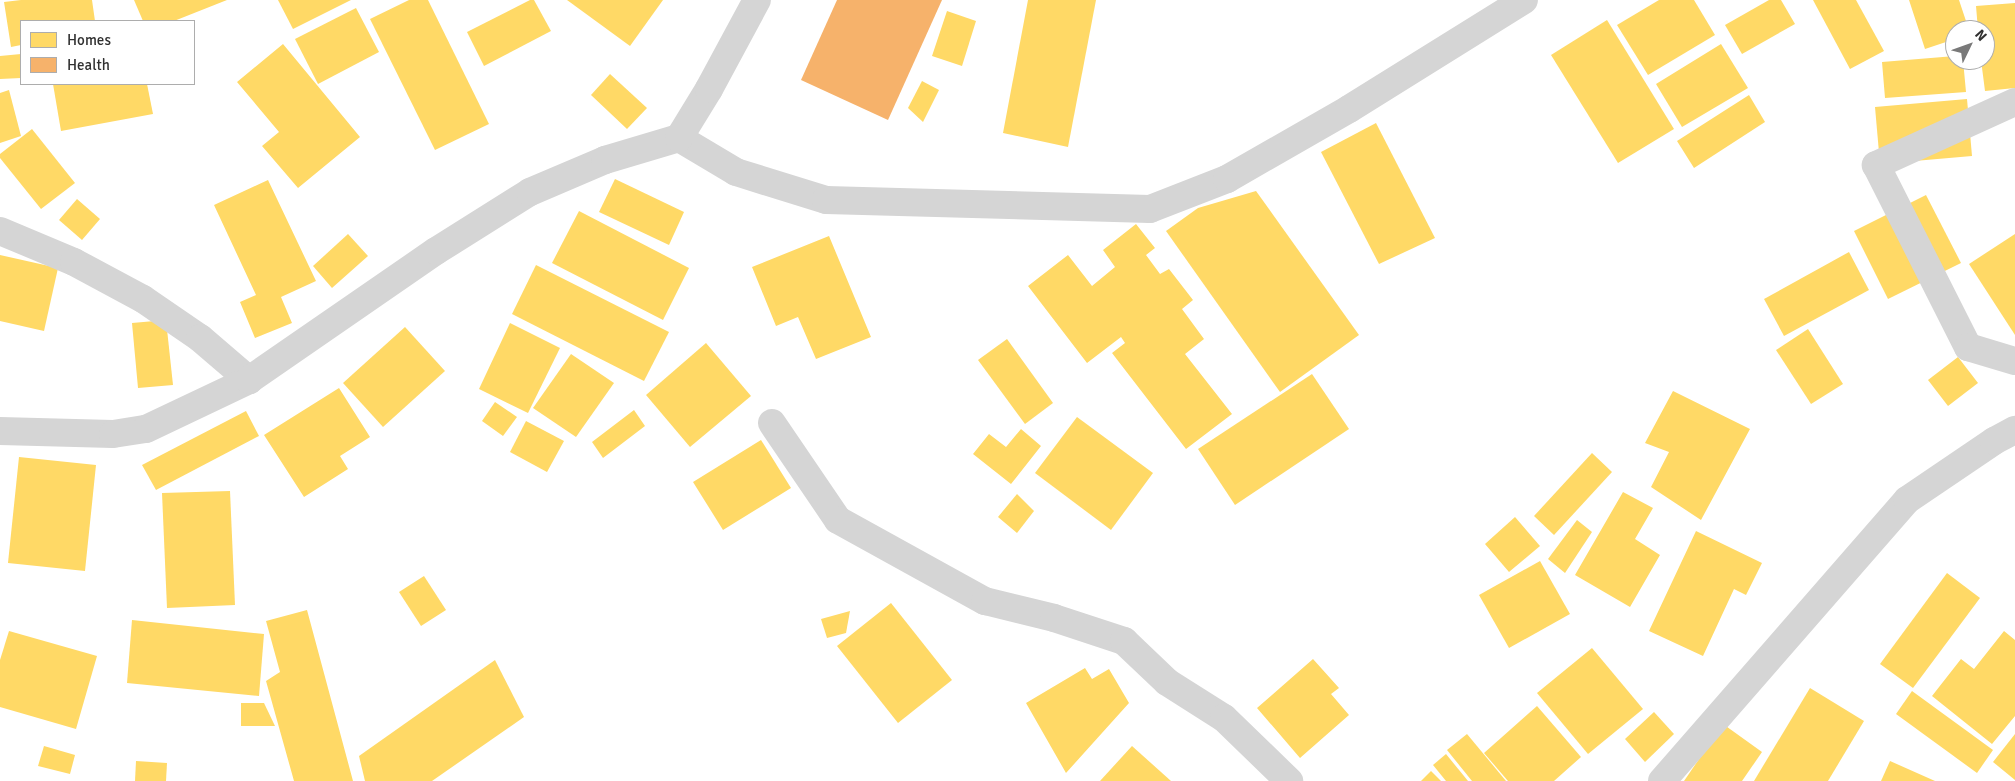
<!DOCTYPE html>
<html>
<head>
<meta charset="utf-8">
<style>
  body { margin:0 }
  #map { position:relative; width:2015px; height:781px; overflow:hidden; background:#fff; font-family:Signika,sans-serif }
  div>[style] { position:absolute }
  [style*='--x'] { left:calc(var(--x)*1px); top:calc(var(--y)*1px); width:calc(var(--w)*1px); rotate:calc(var(--a)*1deg) }
  .homes>* { inset:0; background:#ffd966 }
  .health>* { inset:0; background:#f6b26b }
  .minor>* { height:28px; margin:-14px; padding:0 14px; transform-origin:14px; border-radius:14px; background:#d5d5d5 }
  span { translate:-50% -50%; white-space:nowrap; text-align:center; line-height:1.15; -webkit-text-stroke:5px #fff; paint-order:stroke }
  .legend { position:absolute; left:20px; top:20px; width:175px; height:65px; box-sizing:border-box; background:#fff; border:1px solid #adadad; margin:0; padding:6px 9px; list-style:none; font-size:15px; color:#313131 }
  .legend li { display:flex; align-items:center; gap:10px; height:25px }
  .legend b { width:25px; border:1px solid #adadad }
  .north { position:absolute; left:1945px; top:20px; width:50px; height:50px; box-sizing:border-box; background:#fff; border:1px solid #adadad; border-radius:50%; rotate:48deg; font-size:14px; font-weight:700; line-height:20px; text-align:center; color:#313131 }
  .north::after { content:''; display:block; margin:auto; width:18px; height:22px; background:#797979; clip-path:polygon(50% 0,100% 100%,50% 72%,0 100%) }
</style>
</head>
<body>
<div id="map">
  <div class="homes">
    <i style="clip-path:polygon(21px 0,92px 0,95px 21px,21px 21px,21px 45px,11px 47px,4px 2px)"></i>
    <i style="clip-path:polygon(134px 0,227px 0,174px 21px,143px 21px)"></i>
    <i style="clip-path:polygon(278px 0,351px 0,293px 29px)"></i>
    <i style="clip-path:polygon(409px 0,428px 0,489px 124px,435px 150px,370px 19px)"></i>
    <i style="clip-path:polygon(530px 0,534px 0,551px 31px,484px 66px,467px 32px)"></i>
    <i style="clip-path:polygon(567px 0,663px 0,630px 46px)"></i>
    <i style="clip-path:polygon(1028px 0,1096px 0,1068px 147px,1003px 133px)"></i>
    <i style="clip-path:polygon(1659px 0,1694px 0,1715px 35px,1648px 75px,1617px 25px)"></i>
    <i style="clip-path:polygon(1769px 0,1781px 0,1795px 24px,1742px 54px,1725px 25px)"></i>
    <i style="clip-path:polygon(1813px 0,1856px 0,1884px 51px,1850px 69px)"></i>
    <i style="clip-path:polygon(1909px 0,1959px 0,1969px 30px,1955px 30px,1955px 39px,1925px 49px)"></i>
    <i style="clip-path:polygon(2015px 3px,2015px 88px,1985px 91px,1981px 60px,1985px 60px,1985px 30px,1978px 30px,1976px 6px)"></i>
    <i style="clip-path:polygon(356px 8px,379px 52px,318px 84px,295px 39px)"></i>
    <i style="clip-path:polygon(947px 11px,976px 21px,962px 66px,932px 56px)"></i>
    <i style="clip-path:polygon(1607px 20px,1674px 129px,1618px 163px,1551px 55px)"></i>
    <i style="clip-path:polygon(283px 44px,360px 137px,298px 188px,262px 146px,279px 132px,237px 82px)"></i>
    <i style="clip-path:polygon(1721px 44px,1748px 88px,1682px 127px,1656px 84px)"></i>
    <i style="clip-path:polygon(21px 54px,21px 78px,0 79px,0 56px)"></i>
    <i style="clip-path:polygon(1955px 56px,1955px 60px,1963px 60px,1966px 92px,1885px 98px,1882px 62px)"></i>
    <i style="clip-path:polygon(610px 74px,647px 108px,627px 129px,591px 95px)"></i>
    <i style="clip-path:polygon(922px 81px,939px 90px,923px 122px,908px 108px)"></i>
    <i style="clip-path:polygon(53px 84px,147px 84px,153px 114px,61px 131px)"></i>
    <i style="clip-path:polygon(9px 90px,21px 136px,0 143px,0 93px)"></i>
    <i style="clip-path:polygon(1749px 95px,1765px 122px,1694px 168px,1677px 141px)"></i>
    <i style="clip-path:polygon(1967px 99px,1972px 156px,1880px 164px,1875px 107px)"></i>
    <i style="clip-path:polygon(1376px 123px,1435px 238px,1379px 264px,1321px 152px)"></i>
    <i style="clip-path:polygon(32px 129px,75px 183px,41px 209px,0 158px,0 154px)"></i>
    <i style="clip-path:polygon(615px 179px,684px 212px,669px 245px,599px 212px)"></i>
    <i style="clip-path:polygon(268px 180px,316px 281px,281px 297px,292px 323px,255px 338px,240px 302px,256px 295px,214px 205px)"></i>
    <i style="clip-path:polygon(1256px 191px,1359px 335px,1280px 392px,1166px 231px,1198px 208px)"></i>
    <i style="clip-path:polygon(1926px 195px,1961px 263px,1888px 299px,1854px 231px)"></i>
    <i style="clip-path:polygon(77px 199px,100px 219px,82px 240px,59px 220px)"></i>
    <i style="clip-path:polygon(579px 211px,689px 268px,663px 320px,552px 263px)"></i>
    <i style="clip-path:polygon(1136px 224px,1155px 248px,1146px 255px,1160px 274px,1169px 269px,1193px 300px,1182px 309px,1204px 339px,1185px 354px,1232px 414px,1186px 449px,1112px 353px,1125px 343px,1121px 337px,1087px 363px,1028px 286px,1068px 255px,1092px 286px,1115px 267px,1103px 250px)"></i>
    <i style="clip-path:polygon(348px 234px,368px 256px,332px 288px,313px 266px)"></i>
    <i style="clip-path:polygon(2015px 234px,2015px 335px,1969px 264px)"></i>
    <i style="clip-path:polygon(829px 236px,871px 337px,816px 359px,798px 317px,776px 326px,752px 267px)"></i>
    <i style="clip-path:polygon(1849px 252px,1869px 290px,1784px 336px,1764px 299px)"></i>
    <i style="clip-path:polygon(0 255px,58px 268px,44px 331px,0 321px)"></i>
    <i style="clip-path:polygon(536px 265px,669px 332px,644px 381px,512px 314px)"></i>
    <i style="clip-path:polygon(166px 320px,173px 385px,138px 388px,132px 323px)"></i>
    <i style="clip-path:polygon(510px 323px,560px 348px,528px 413px,479px 389px)"></i>
    <i style="clip-path:polygon(405px 327px,445px 371px,383px 427px,343px 383px)"></i>
    <i style="clip-path:polygon(1808px 329px,1843px 384px,1811px 404px,1776px 350px)"></i>
    <i style="clip-path:polygon(1007px 339px,1053px 403px,1025px 424px,978px 360px)"></i>
    <i style="clip-path:polygon(706px 343px,751px 396px,690px 447px,646px 395px)"></i>
    <i style="clip-path:polygon(571px 354px,614px 383px,576px 437px,533px 408px)"></i>
    <i style="clip-path:polygon(1958px 357px,1978px 383px,1948px 406px,1928px 380px)"></i>
    <i style="clip-path:polygon(1312px 374px,1349px 429px,1235px 505px,1198px 449px)"></i>
    <i style="clip-path:polygon(339px 388px,370px 437px,340px 456px,348px 469px,304px 497px,264px 435px)"></i>
    <i style="clip-path:polygon(1673px 391px,1750px 429px,1701px 520px,1651px 487px,1669px 452px,1645px 443px)"></i>
    <i style="clip-path:polygon(495px 402px,517px 417px,503px 436px,482px 421px)"></i>
    <i style="clip-path:polygon(634px 410px,645px 426px,603px 458px,592px 442px)"></i>
    <i style="clip-path:polygon(246px 411px,259px 436px,156px 490px,142px 465px)"></i>
    <i style="clip-path:polygon(1077px 417px,1153px 473px,1111px 530px,1035px 473px)"></i>
    <i style="clip-path:polygon(526px 421px,564px 441px,547px 472px,510px 452px)"></i>
    <i style="clip-path:polygon(1021px 429px,1041px 446px,1011px 484px,973px 454px,989px 434px,1006px 447px)"></i>
    <i style="clip-path:polygon(761px 440px,791px 488px,723px 530px,693px 482px)"></i>
    <i style="clip-path:polygon(1592px 453px,1612px 472px,1554px 535px,1534px 516px)"></i>
    <i style="clip-path:polygon(19px 457px,96px 465px,85px 571px,8px 563px)"></i>
    <i style="clip-path:polygon(230px 491px,235px 605px,167px 608px,162px 493px)"></i>
    <i style="clip-path:polygon(1623px 492px,1653px 508px,1635px 539px,1660px 555px,1630px 607px,1575px 575px)"></i>
    <i style="clip-path:polygon(1017px 494px,1034px 511px,1017px 533px,998px 517px)"></i>
    <i style="clip-path:polygon(1515px 517px,1540px 546px,1509px 572px,1485px 544px)"></i>
    <i style="clip-path:polygon(1577px 520px,1592px 532px,1565px 573px,1548px 559px)"></i>
    <i style="clip-path:polygon(1696px 531px,1762px 563px,1746px 595px,1734px 589px,1703px 656px,1649px 631px)"></i>
    <i style="clip-path:polygon(1540px 561px,1570px 614px,1509px 648px,1479px 595px)"></i>
    <i style="clip-path:polygon(1947px 573px,1980px 598px,1913px 688px,1880px 664px)"></i>
    <i style="clip-path:polygon(424px 576px,446px 610px,421px 626px,399px 592px)"></i>
    <i style="clip-path:polygon(891px 603px,952px 680px,898px 723px,837px 646px)"></i>
    <i style="clip-path:polygon(307px 610px,353px 781px,294px 781px,266px 681px,280px 672px,266px 621px)"></i>
    <i style="clip-path:polygon(850px 611px,846px 633px,827px 638px,821px 619px)"></i>
    <i style="clip-path:polygon(132px 620px,264px 634px,259px 696px,127px 683px)"></i>
    <i style="clip-path:polygon(9px 631px,97px 656px,76px 729px,0 707px,0 660px)"></i>
    <i style="clip-path:polygon(2004px 631px,2015px 640px,2015px 716px,1992px 744px,1932px 696px,1961px 659px,1974px 669px)"></i>
    <i style="clip-path:polygon(1592px 648px,1643px 709px,1588px 754px,1537px 693px)"></i>
    <i style="clip-path:polygon(1313px 659px,1339px 688px,1331px 694px,1349px 715px,1300px 758px,1257px 708px)"></i>
    <i style="clip-path:polygon(495px 660px,524px 717px,432px 781px,365px 781px,359px 756px)"></i>
    <i style="clip-path:polygon(1085px 668px,1092px 679px,1109px 669px,1129px 703px,1066px 773px,1026px 703px)"></i>
    <i style="clip-path:polygon(1810px 688px,1864px 721px,1828px 781px,1754px 781px)"></i>
    <i style="clip-path:polygon(1912px 691px,1993px 750px,1977px 773px,1896px 714px)"></i>
    <i style="clip-path:polygon(241px 703px,264px 703px,275px 726px,241px 726px)"></i>
    <i style="clip-path:polygon(1537px 706px,1581px 757px,1554px 781px,1508px 781px,1484px 753px)"></i>
    <i style="clip-path:polygon(1654px 712px,1674px 734px,1645px 762px,1625px 739px)"></i>
    <i style="clip-path:polygon(1723px 724px,1762px 752px,1742px 781px,1684px 781px)"></i>
    <i style="clip-path:polygon(1467px 734px,1506px 781px,1472px 781px,1447px 750px)"></i>
    <i style="clip-path:polygon(2015px 734px,2015px 780px,1993px 762px)"></i>
    <i style="clip-path:polygon(44px 746px,75px 755px,70px 774px,38px 766px)"></i>
    <i style="clip-path:polygon(1132px 746px,1171px 781px,1100px 781px)"></i>
    <i style="clip-path:polygon(1446px 754px,1468px 781px,1446px 781px,1433px 765px)"></i>
    <i style="clip-path:polygon(136px 761px,167px 763px,166px 781px,135px 781px)"></i>
    <i style="clip-path:polygon(1890px 761px,1935px 781px,1881px 781px)"></i>
    <i style="clip-path:polygon(1431px 771px,1441px 781px,1421px 781px)"></i>
  </div>
  <div class="health">
    <i style="clip-path:polygon(837px 0,942px 0,888px 120px,801px 80px)"></i>
  </div>
  <div class="minor">
    <i style="--x:2015;--y:102;--w:153;--a:155.6"></i>
    <i style="--x:1876;--y:165;--w:204;--a:63.2"></i>
    <i style="--x:1968;--y:347;--w:49;--a:16.6"></i>
    <i style="--x:679;--y:138;--w:66;--a:30.8"></i>
    <i style="--x:736;--y:172;--w:94;--a:17.3"></i>
    <i style="--x:826;--y:200;--w:324;--a:1.6"></i>
    <i style="--x:1150;--y:209;--w:83;--a:-21.3"></i>
    <i style="--x:1227;--y:179;--w:141;--a:-29.8"></i>
    <i style="--x:1349;--y:109;--w:206;--a:-31.9"></i>
    <i style="--x:0;--y:231;--w:80;--a:22.7"></i>
    <i style="--x:74;--y:262;--w:78;--a:28.2"></i>
    <i style="--x:143;--y:299;--w:69;--a:34.4"></i>
    <i style="--x:200;--y:338;--w:65;--a:40.6"></i>
    <i style="--x:772;--y:423;--w:117;--a:55.8"></i>
    <i style="--x:838;--y:520;--w:168;--a:28.9"></i>
    <i style="--x:985;--y:601;--w:71;--a:13.8"></i>
    <i style="--x:1054;--y:618;--w:74;--a:18.2"></i>
    <i style="--x:1124;--y:641;--w:59;--a:43.6"></i>
    <i style="--x:1167;--y:682;--w:67;--a:32.3"></i>
    <i style="--x:1224;--y:718;--w:91;--a:44.1"></i>
    <i style="--x:0;--y:431;--w:113;--a:1.5"></i>
    <i style="--x:113;--y:434;--w:33;--a:-9"></i>
    <i style="--x:146;--y:429;--w:114;--a:-25.4"></i>
    <i style="--x:249;--y:380;--w:227;--a:-34.6"></i>
    <i style="--x:436;--y:251;--w:111;--a:-32.1"></i>
    <i style="--x:530;--y:192;--w:82;--a:-23.1"></i>
    <i style="--x:605;--y:160;--w:77;--a:-16.6"></i>
    <i style="--x:679;--y:138;--w:57;--a:-58.5"></i>
    <i style="--x:709;--y:89;--w:101;--a:-61.7"></i>
    <i style="--x:1662;--y:781;--w:373;--a:-48.9"></i>
    <i style="--x:1907;--y:500;--w:105;--a:-34.1"></i>
    <i style="--x:1994;--y:441;--w:24;--a:-28"></i>
  </div>
  <ul class="legend">
  <li><b style="height:14px;background:#ffd966"></b>Homes</li>
  <li><b style="height:14px;background:#f6b26b"></b>Health</li>
  </ul>
  <div class="north">N</div>
</div>
</body>
</html>
